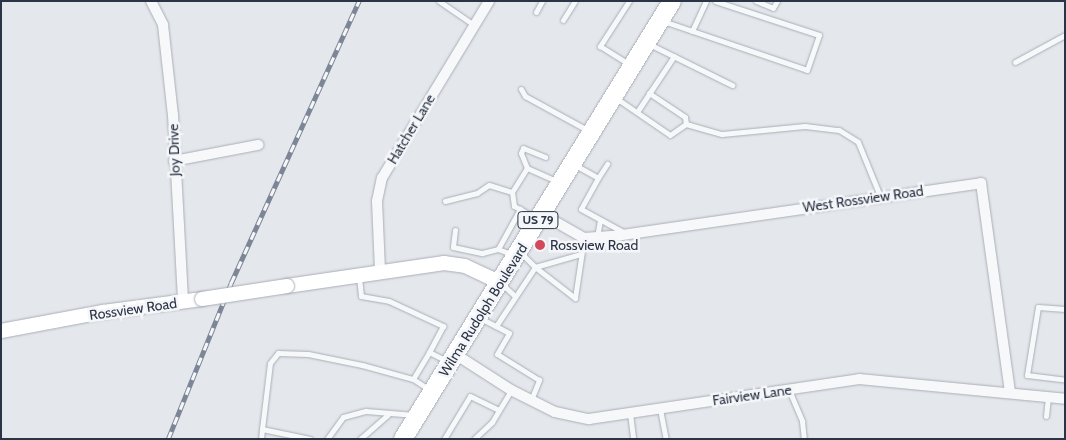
<!DOCTYPE html>
<html>
<head>
<meta charset="utf-8">
<style>
  body { margin:0 }
  #map { position:relative; width:1066px; height:440px; overflow:hidden; background:#e4e7ec; font-family:Cabin,sans-serif }
  div>[style] { position:absolute }
  [style*='--x'] { left:calc(var(--x)*1px); top:calc(var(--y)*1px); width:calc(var(--w)*1px); rotate:calc(var(--a)*1deg) }
  .roads { filter:drop-shadow(0 0 1px #a9aeb7) drop-shadow(0 0 1px #a9aeb7) }
  .lane>* { height:5px; margin:-2.5px; padding:0 2.5px; transform-origin:2.5px; border-radius:2.5px; background:#f7f8fa }
  .street>* { height:10px; margin:-5px; padding:0 5px; transform-origin:5px; border-radius:5px; background:#f7f8fa }
  .secondary>* { height:14px; margin:-7px; padding:0 7px; transform-origin:7px; border-radius:7px; background:#fff }
  .highway>* { height:18px; margin:-9px; padding:0 9px; transform-origin:9px; border-radius:9px; background:#fff }
  .rail>* { height:4.5px; margin-top:-2.25px; transform-origin:0; background:repeating-linear-gradient(90deg,#f4f6f9 0 8px,#7d8696 0 16px); box-sizing:border-box; border-block:1px solid #7d8696 }
  .bridges { filter:drop-shadow(0 0 1px #a9aeb7) drop-shadow(0 0 1px #a9aeb7) }
  .secondary-bridge>* { height:14px; margin:-7px; padding:0 7px; transform-origin:7px; border-radius:7px; background:#fff }
  .dots>* { width:14px; height:14px; translate:-50% -50%; box-sizing:border-box; border:2px solid #f4f6f9; border-radius:50% }
  span { translate:-50% -50%; white-space:nowrap; text-align:center; line-height:1.15; -webkit-text-stroke:5px #f4f6f9; paint-order:stroke }
  .shield-label span { padding:1px 4px; background:#f4f6f9; border:1px solid; border-radius:4px; -webkit-text-stroke-width:0 }
  .shield-label { font-size:12px; color:#2b3445; font-weight:700 }
  .street-label { font-size:14px; color:#2b3445 }
  .poi-label { font-size:14px; color:#2b3445 }
  .left { translate:0 -50%; text-align:left }
  .frame { position:absolute; inset:0; border:2px solid #2b3445; pointer-events:none }
</style>
</head>
<body>
<div id="map">
  <div class="roads">
    <div class="lane">
      <i style="--x:439;--y:1;--w:42;--a:34.4"></i>
      <i style="--x:629;--y:1;--w:54;--a:122.8"></i>
      <i style="--x:600;--y:46;--w:36;--a:32"></i>
      <i style="--x:756;--y:1;--w:18;--a:22"></i>
      <i style="--x:773;--y:8;--w:8;--a:-60"></i>
      <i style="--x:536;--y:12;--w:13;--a:-61"></i>
      <i style="--x:563;--y:20;--w:22;--a:-58"></i>
      <i style="--x:663;--y:21;--w:152;--a:18.8"></i>
      <i style="--x:807;--y:70;--w:37;--a:-71"></i>
      <i style="--x:819;--y:35;--w:109;--a:-161.9"></i>
      <i style="--x:692;--y:31;--w:33;--a:-65"></i>
      <i style="--x:649;--y:44;--w:93;--a:26.3"></i>
      <i style="--x:1015;--y:62;--w:57;--a:-28.4"></i>
      <i style="--x:521;--y:89;--w:8;--a:60"></i>
      <i style="--x:525;--y:96;--w:73;--a:28.7"></i>
      <i style="--x:649;--y:93;--w:43;--a:33.7"></i>
      <i style="--x:685;--y:117;--w:7;--a:82"></i>
      <i style="--x:616;--y:98;--w:65;--a:34.4"></i>
      <i style="--x:670;--y:135;--w:19;--a:-35"></i>
      <i style="--x:637;--y:112;--w:67;--a:-56.5"></i>
      <i style="--x:686;--y:124;--w:37;--a:16"></i>
      <i style="--x:722;--y:134;--w:83;--a:-5.5"></i>
      <i style="--x:805;--y:126;--w:34;--a:7"></i>
      <i style="--x:839;--y:130;--w:22;--a:32"></i>
      <i style="--x:858;--y:142;--w:58;--a:67.8"></i>
      <i style="--x:575;--y:165;--w:26;--a:29"></i>
      <i style="--x:598;--y:178;--w:35;--a:119"></i>
      <i style="--x:581;--y:209;--w:50;--a:28.6"></i>
      <i style="--x:527;--y:168;--w:16;--a:-112"></i>
      <i style="--x:521;--y:153;--w:5;--a:-68"></i>
      <i style="--x:523;--y:148;--w:24;--a:22"></i>
      <i style="--x:598;--y:178;--w:17;--a:-57"></i>
      <i style="--x:445;--y:201;--w:33;--a:-14"></i>
      <i style="--x:477;--y:193;--w:14;--a:-34"></i>
      <i style="--x:489;--y:185;--w:24;--a:17"></i>
      <i style="--x:534;--y:217;--w:23;--a:-151"></i>
      <i style="--x:514;--y:206;--w:14;--a:-98"></i>
      <i style="--x:512;--y:192;--w:28;--a:-58"></i>
      <i style="--x:527;--y:168;--w:34;--a:24"></i>
      <i style="--x:455;--y:230;--w:17;--a:97"></i>
      <i style="--x:453;--y:247;--w:30;--a:12"></i>
      <i style="--x:482;--y:253;--w:16;--a:-14"></i>
      <i style="--x:597;--y:237;--w:17;--a:-80"></i>
      <i style="--x:521;--y:253;--w:20;--a:45"></i>
      <i style="--x:535;--y:267;--w:48;--a:-15.8"></i>
      <i style="--x:511;--y:254;--w:14;--a:-159"></i>
      <i style="--x:498;--y:249;--w:46;--a:-61.2"></i>
      <i style="--x:359;--y:277;--w:19;--a:84"></i>
      <i style="--x:361;--y:296;--w:28;--a:10"></i>
      <i style="--x:389;--y:301;--w:60;--a:24.8"></i>
      <i style="--x:443;--y:326;--w:30;--a:118"></i>
      <i style="--x:503;--y:285;--w:16;--a:43"></i>
      <i style="--x:1065;--y:309;--w:27;--a:-176"></i>
      <i style="--x:1038;--y:307;--w:69;--a:99.2"></i>
      <i style="--x:1027;--y:375;--w:38;--a:7"></i>
      <i style="--x:480;--y:318;--w:18;--a:27"></i>
      <i style="--x:413;--y:379;--w:31;--a:-59"></i>
      <i style="--x:429;--y:352;--w:20;--a:27"></i>
      <i style="--x:789;--y:390;--w:34;--a:67"></i>
      <i style="--x:802;--y:421;--w:18;--a:84"></i>
      <i style="--x:531;--y:400;--w:22;--a:-68"></i>
      <i style="--x:539;--y:380;--w:49;--a:-148.2"></i>
      <i style="--x:497;--y:354;--w:24;--a:-60"></i>
      <i style="--x:509;--y:333;--w:15;--a:-152"></i>
      <i style="--x:496;--y:326;--w:71;--a:-56.5"></i>
      <i style="--x:535;--y:267;--w:51;--a:37.8"></i>
      <i style="--x:575;--y:298;--w:61;--a:-81.5"></i>
      <i style="--x:660;--y:409;--w:31;--a:79"></i>
      <i style="--x:630;--y:413;--w:26;--a:83"></i>
      <i style="--x:1046;--y:416;--w:19;--a:-84"></i>
      <i style="--x:262;--y:429;--w:66;--a:-83.1"></i>
      <i style="--x:270;--y:363;--w:13;--a:-51"></i>
      <i style="--x:278;--y:353;--w:30;--a:2"></i>
      <i style="--x:308;--y:354;--w:55;--a:11.5"></i>
      <i style="--x:362;--y:365;--w:53;--a:15.4"></i>
      <i style="--x:413;--y:379;--w:20;--a:33"></i>
      <i style="--x:261;--y:439;--w:10;--a:-84"></i>
      <i style="--x:262;--y:429;--w:49;--a:11.8"></i>
      <i style="--x:327;--y:439;--w:27;--a:-54"></i>
      <i style="--x:343;--y:417;--w:24;--a:-15"></i>
      <i style="--x:366;--y:411;--w:49;--a:4.7"></i>
      <i style="--x:360;--y:439;--w:37;--a:-41"></i>
      <i style="--x:444;--y:439;--w:50;--a:-58.8"></i>
      <i style="--x:470;--y:396;--w:32;--a:26"></i>
      <i style="--x:474;--y:439;--w:25;--a:-43"></i>
      <i style="--x:492;--y:422;--w:37;--a:-59"></i>
    </div>
    <div class="street">
      <i style="--x:151;--y:1;--w:27;--a:63"></i>
      <i style="--x:163;--y:25;--w:91;--a:83.7"></i>
      <i style="--x:173;--y:115;--w:187;--a:86.9"></i>
      <i style="--x:174;--y:161;--w:86;--a:-10.8"></i>
      <i style="--x:542;--y:214;--w:48;--a:29.7"></i>
      <i style="--x:584;--y:238;--w:31;--a:-4"></i>
      <i style="--x:615;--y:236;--w:370;--a:-8.2"></i>
      <i style="--x:981;--y:183;--w:211;--a:82.1"></i>
      <i style="--x:380;--y:270;--w:69;--a:-92.5"></i>
      <i style="--x:377;--y:201;--w:24;--a:-78"></i>
      <i style="--x:382;--y:178;--w:207;--a:-58.8"></i>
      <i style="--x:455;--y:354;--w:67;--a:32.7"></i>
      <i style="--x:511;--y:390;--w:49;--a:26.6"></i>
      <i style="--x:555;--y:412;--w:35;--a:12"></i>
      <i style="--x:589;--y:419;--w:273;--a:-8.4"></i>
      <i style="--x:859;--y:379;--w:207;--a:5.5"></i>
    </div>
    <div class="secondary">
      <i style="--x:287;--y:286;--w:159;--a:-8.3"></i>
      <i style="--x:444;--y:263;--w:21;--a:8"></i>
      <i style="--x:465;--y:266;--w:38;--a:25"></i>
      <i style="--x:1;--y:331;--w:104;--a:-10.6"></i>
      <i style="--x:103;--y:312;--w:100;--a:-7.5"></i>
    </div>
    <div class="highway">
      <i style="--x:403;--y:439;--w:514;--a:-58.44"></i>
    </div>
  </div>
  <div class="rail">
    <i style="--x:168;--y:439;--w:168;--a:-68"></i>
    <i style="--x:231;--y:283;--w:310;--a:-65.6"></i>
  </div>
  <div class="bridges">
    <div class="secondary-bridge">
      <i style="--x:202;--y:299;--w:86;--a:-8.7"></i>
    </div>
  </div>
  <div class="dots">
    <i style="left:540px;top:245px;background:#d1495b"></i>
  </div>
  <div class="shield-label">
    <span style="left:538px;top:220px">US 79</span>
  </div>
  <div class="street-label">
    <span style="left:411px;top:129px;rotate:-59deg">Hatcher Lane</span>
    <span style="left:174px;top:150px;rotate:-92deg">Joy Drive</span>
    <span style="left:863px;top:199px;rotate:-8deg">West Rossview Road</span>
    <span style="left:133px;top:309px;rotate:-8deg">Rossview Road</span>
    <span style="left:483px;top:310px;rotate:-58deg">Wilma Rudolph Boulevard</span>
    <span style="left:752px;top:395px;rotate:-8deg">Fairview Lane</span>
  </div>
  <div class="poi-label">
    <span class="left" style="left:550px;top:245px">Rossview Road</span>
  </div>
  <div class="frame"></div>
</div>
</body>
</html>
